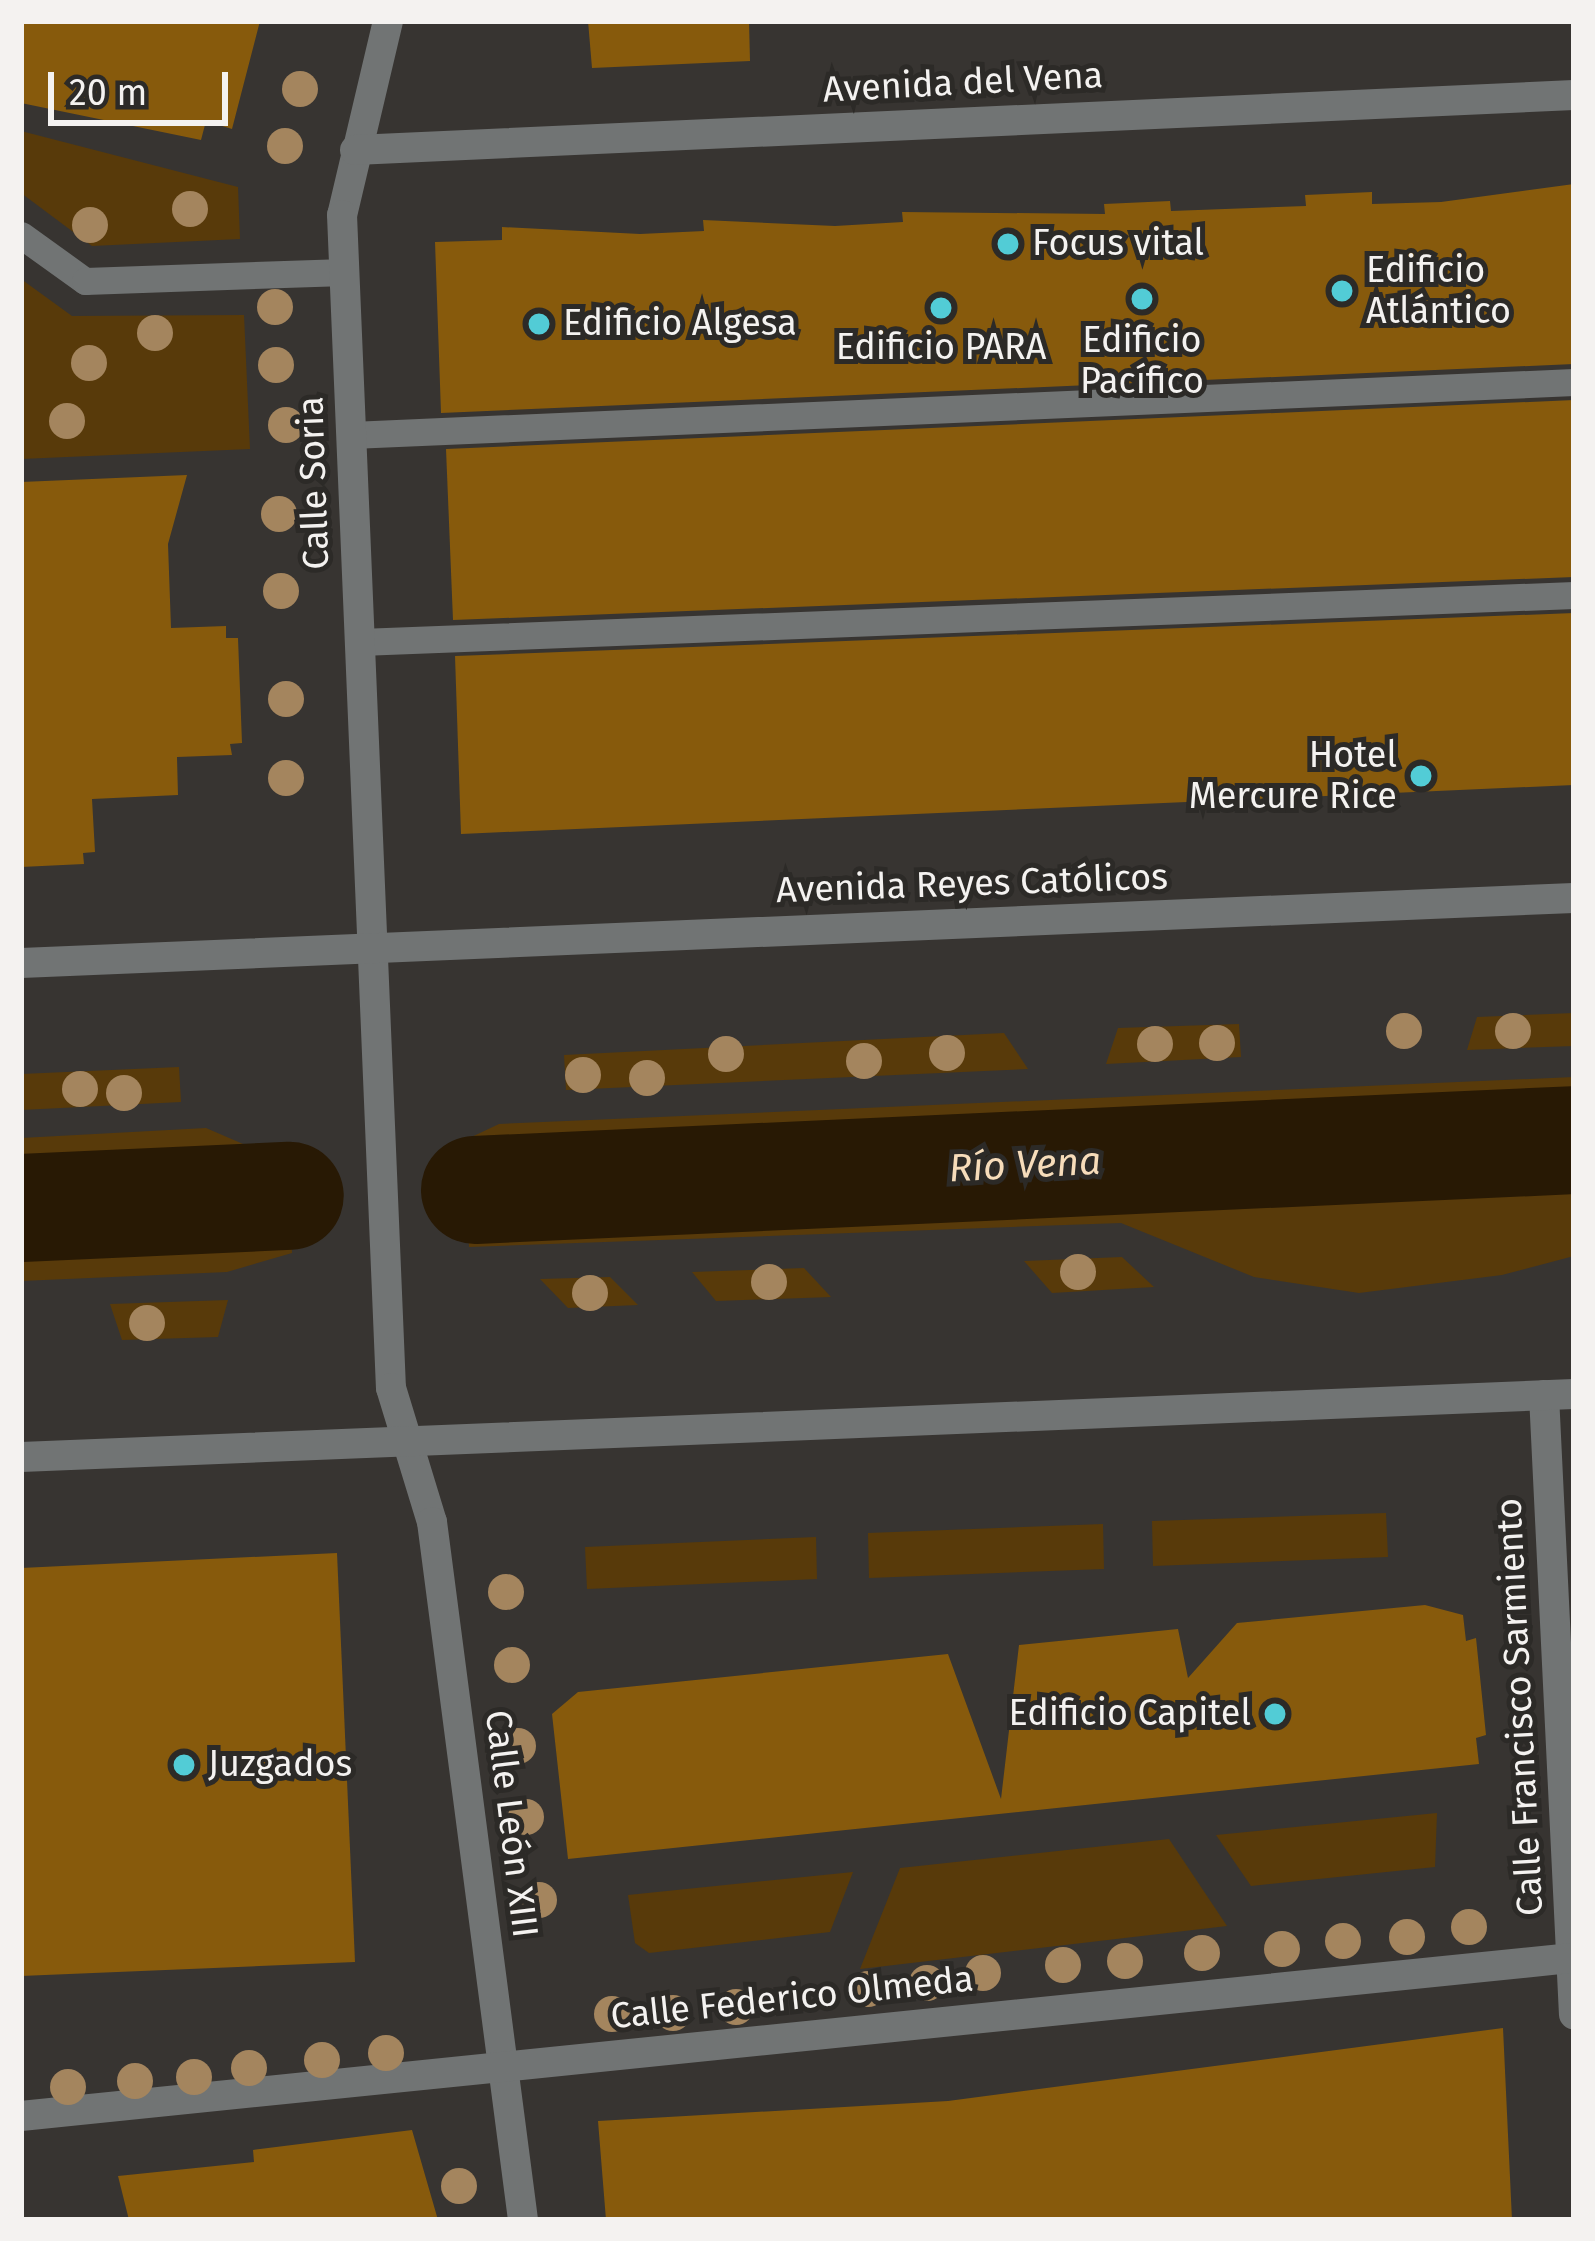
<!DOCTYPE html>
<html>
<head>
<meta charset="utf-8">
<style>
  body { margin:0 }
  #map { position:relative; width:1595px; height:2241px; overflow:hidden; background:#373431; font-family:"Fira Sans",sans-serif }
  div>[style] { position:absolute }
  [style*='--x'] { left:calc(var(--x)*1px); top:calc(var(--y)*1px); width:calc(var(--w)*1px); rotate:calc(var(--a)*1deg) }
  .green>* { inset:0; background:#583a0a }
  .river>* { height:108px; margin:-54px; padding:0 54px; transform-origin:54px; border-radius:54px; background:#281904 }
  .building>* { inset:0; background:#875a0c }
  .service>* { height:27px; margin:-13.5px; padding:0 13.5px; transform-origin:13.5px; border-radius:13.5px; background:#717474 }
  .minor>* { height:30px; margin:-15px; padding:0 15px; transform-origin:15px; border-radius:15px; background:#717474 }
  .tertiary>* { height:30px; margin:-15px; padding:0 15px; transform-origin:15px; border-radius:15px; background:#717474 }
  .trees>* { width:36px; height:36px; margin:-18px; border-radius:50%; background:#a4855e }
  .dots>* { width:33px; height:33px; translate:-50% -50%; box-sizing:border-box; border:6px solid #2c2a27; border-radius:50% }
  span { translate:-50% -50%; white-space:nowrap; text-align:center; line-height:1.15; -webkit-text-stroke:10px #2c2a27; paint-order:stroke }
  .street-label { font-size:36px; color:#f4f2f0 }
  .poi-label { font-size:36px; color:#f4f2f0 }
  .left { translate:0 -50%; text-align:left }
  .right { translate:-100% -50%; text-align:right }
  .water-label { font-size:39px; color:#f6dcba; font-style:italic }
  .frame { position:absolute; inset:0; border:24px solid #f4f2f0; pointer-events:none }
  .scale { position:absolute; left:48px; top:72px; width:180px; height:54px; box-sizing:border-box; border:6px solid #f4f2f0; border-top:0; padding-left:15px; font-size:36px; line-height:42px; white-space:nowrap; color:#f4f2f0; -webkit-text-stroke:9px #2c2a27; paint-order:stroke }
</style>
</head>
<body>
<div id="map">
  <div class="green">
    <i style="clip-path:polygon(21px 131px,238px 187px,240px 239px,92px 246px,21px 193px)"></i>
    <i style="clip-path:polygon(21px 279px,72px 316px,244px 315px,250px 449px,21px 459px)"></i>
    <i style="clip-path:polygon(1574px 1013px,1574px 1046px,1467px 1050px,1477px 1017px)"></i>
    <i style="clip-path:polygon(1239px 1024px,1241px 1057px,1106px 1064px,1118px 1028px)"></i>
    <i style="clip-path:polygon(1004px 1033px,1028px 1069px,566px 1090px,564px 1055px)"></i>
    <i style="clip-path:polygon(179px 1067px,181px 1102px,21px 1110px,21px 1074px)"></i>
    <i style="clip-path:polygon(1574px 1077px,1574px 1256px,1502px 1275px,1359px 1293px,1254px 1277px,1121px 1223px,469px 1247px,463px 1141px,499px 1124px)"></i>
    <i style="clip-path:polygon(206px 1128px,250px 1147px,288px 1144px,292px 1253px,227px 1272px,21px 1281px,21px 1138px)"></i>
    <i style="clip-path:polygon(1122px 1257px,1154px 1287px,1052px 1293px,1024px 1261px)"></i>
    <i style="clip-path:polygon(804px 1268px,831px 1297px,716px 1301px,692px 1272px)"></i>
    <i style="clip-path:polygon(610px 1277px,638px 1305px,568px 1308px,540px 1279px)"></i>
    <i style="clip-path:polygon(228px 1300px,218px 1337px,122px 1340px,110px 1304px)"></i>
    <i style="clip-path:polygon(1386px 1513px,1388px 1557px,1153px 1566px,1152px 1521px)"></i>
    <i style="clip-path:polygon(1103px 1524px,1104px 1569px,869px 1578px,868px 1533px)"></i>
    <i style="clip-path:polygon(816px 1537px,817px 1579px,587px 1589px,585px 1547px)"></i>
    <i style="clip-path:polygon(1437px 1813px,1435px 1867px,1251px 1886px,1216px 1835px)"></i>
    <i style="clip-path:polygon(1169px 1839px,1227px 1926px,860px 1969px,900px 1868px)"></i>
    <i style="clip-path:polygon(853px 1872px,830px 1932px,649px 1953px,635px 1943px,628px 1895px)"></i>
  </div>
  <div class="river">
    <i style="--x:475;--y:1190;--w:1100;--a:-2.6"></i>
    <i style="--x:21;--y:1208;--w:269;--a:-2.6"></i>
  </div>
  <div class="building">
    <i style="clip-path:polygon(21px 21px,260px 21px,232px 129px,206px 121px,201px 140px,21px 103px)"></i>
    <i style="clip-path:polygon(588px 21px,749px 21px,750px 61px,592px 68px)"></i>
    <i style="clip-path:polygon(1574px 184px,1574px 364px,441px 413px,435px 242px,502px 240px,502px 227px,640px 234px,704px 231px,703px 220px,835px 226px,903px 222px,902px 212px,1105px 214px,1104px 204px,1170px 201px,1171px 211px,1306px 206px,1305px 195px,1372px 192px,1372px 204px,1441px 202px)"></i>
    <i style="clip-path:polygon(1574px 400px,1574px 577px,453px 620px,446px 449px)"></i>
    <i style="clip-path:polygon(187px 475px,168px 544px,171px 628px,226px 626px,226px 638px,238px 638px,242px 743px,230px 744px,232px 755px,177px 757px,178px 795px,92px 799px,95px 852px,83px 853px,84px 864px,21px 867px,21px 482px)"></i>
    <i style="clip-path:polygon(1574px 613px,1574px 785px,461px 834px,455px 656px)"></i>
    <i style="clip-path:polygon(337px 1553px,355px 1962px,21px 1976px,21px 1568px)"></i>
    <i style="clip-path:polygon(1425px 1605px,1463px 1615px,1466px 1641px,1476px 1638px,1486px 1735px,1476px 1738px,1479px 1764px,568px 1859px,552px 1714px,578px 1692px,948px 1654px,1001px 1799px,1019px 1645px,1178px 1629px,1188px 1678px,1237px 1623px)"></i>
    <i style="clip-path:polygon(1503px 2028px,1512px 2220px,606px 2220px,598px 2121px,948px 2101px)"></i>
    <i style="clip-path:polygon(412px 2130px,438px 2220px,129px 2220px,118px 2176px,254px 2162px,253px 2150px)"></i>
  </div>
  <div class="service">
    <i style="--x:21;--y:235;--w:79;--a:35.7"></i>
    <i style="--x:85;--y:281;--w:260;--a:-2"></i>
    <i style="--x:351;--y:435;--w:1224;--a:-2.48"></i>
    <i style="--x:360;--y:642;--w:1215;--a:-2.22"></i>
  </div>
  <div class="minor">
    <i style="--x:388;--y:21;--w:199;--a:103.3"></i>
    <i style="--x:342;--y:215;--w:1174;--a:87.61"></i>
    <i style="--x:391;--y:1388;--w:140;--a:73"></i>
    <i style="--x:432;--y:1522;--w:704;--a:82.57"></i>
    <i style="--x:355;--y:150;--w:1220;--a:-2.58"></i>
    <i style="--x:1544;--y:1395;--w:620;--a:87.23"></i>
    <i style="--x:21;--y:2116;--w:1559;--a:-5.82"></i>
  </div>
  <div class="tertiary">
    <i style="--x:21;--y:963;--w:1554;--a:-2.4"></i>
    <i style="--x:21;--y:1457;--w:1554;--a:-2.32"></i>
  </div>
  <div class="trees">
    <i style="left:300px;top:89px"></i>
    <i style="left:285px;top:146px"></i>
    <i style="left:190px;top:209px"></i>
    <i style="left:90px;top:225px"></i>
    <i style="left:275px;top:307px"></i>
    <i style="left:155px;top:333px"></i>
    <i style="left:89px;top:363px"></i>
    <i style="left:276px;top:365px"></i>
    <i style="left:67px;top:421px"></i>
    <i style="left:286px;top:425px"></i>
    <i style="left:279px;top:514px"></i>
    <i style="left:281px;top:591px"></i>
    <i style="left:286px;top:699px"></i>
    <i style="left:286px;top:778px"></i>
    <i style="left:1404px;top:1031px"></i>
    <i style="left:1513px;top:1031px"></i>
    <i style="left:1217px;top:1043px"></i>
    <i style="left:1155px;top:1044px"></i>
    <i style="left:947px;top:1053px"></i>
    <i style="left:726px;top:1054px"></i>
    <i style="left:864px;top:1061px"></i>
    <i style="left:583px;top:1075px"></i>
    <i style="left:647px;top:1078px"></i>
    <i style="left:80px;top:1089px"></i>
    <i style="left:124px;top:1093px"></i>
    <i style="left:1078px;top:1272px"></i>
    <i style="left:769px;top:1282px"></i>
    <i style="left:590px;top:1293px"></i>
    <i style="left:147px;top:1323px"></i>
    <i style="left:506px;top:1592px"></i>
    <i style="left:512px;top:1665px"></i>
    <i style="left:518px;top:1746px"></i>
    <i style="left:526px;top:1817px"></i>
    <i style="left:539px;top:1900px"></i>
    <i style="left:1469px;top:1927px"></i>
    <i style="left:1407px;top:1937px"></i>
    <i style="left:1343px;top:1941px"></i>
    <i style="left:1282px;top:1949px"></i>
    <i style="left:1202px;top:1953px"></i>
    <i style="left:1125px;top:1961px"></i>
    <i style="left:1063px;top:1965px"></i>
    <i style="left:983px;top:1973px"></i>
    <i style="left:927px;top:1983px"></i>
    <i style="left:868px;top:1989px"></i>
    <i style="left:736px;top:2007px"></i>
    <i style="left:673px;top:2013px"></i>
    <i style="left:612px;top:2014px"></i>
    <i style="left:386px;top:2053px"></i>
    <i style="left:322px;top:2060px"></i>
    <i style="left:249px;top:2068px"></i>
    <i style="left:194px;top:2077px"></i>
    <i style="left:135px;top:2081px"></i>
    <i style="left:68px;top:2087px"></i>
    <i style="left:459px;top:2186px"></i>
  </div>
  <div class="dots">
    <i style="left:1008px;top:244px;background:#52ccd6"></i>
    <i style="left:1342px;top:291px;background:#52ccd6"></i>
    <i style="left:1142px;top:299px;background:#52ccd6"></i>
    <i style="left:941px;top:308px;background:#52ccd6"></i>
    <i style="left:539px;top:324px;background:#52ccd6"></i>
    <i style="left:1421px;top:776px;background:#52ccd6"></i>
    <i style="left:1275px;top:1714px;background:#52ccd6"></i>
    <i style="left:184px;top:1765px;background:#52ccd6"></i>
  </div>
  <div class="street-label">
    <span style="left:963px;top:83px;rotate:-3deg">Avenida del Vena</span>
    <span style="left:314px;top:483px;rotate:-92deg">Calle Soria</span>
    <span style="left:972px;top:884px;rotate:-2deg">Avenida Reyes Católicos</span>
    <span style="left:1520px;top:1707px;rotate:-93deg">Calle Francisco Sarmiento</span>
    <span style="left:511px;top:1824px;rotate:83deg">Calle León XIII</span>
    <span style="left:792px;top:1998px;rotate:-6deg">Calle Federico Olmeda</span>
  </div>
  <div class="poi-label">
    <span class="left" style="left:1032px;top:244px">Focus vital</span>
    <span class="left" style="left:1366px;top:291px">Edificio<br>Atlántico</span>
    <span class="left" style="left:563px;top:324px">Edificio Algesa</span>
    <span style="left:1142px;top:361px">Edificio<br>Pacífico</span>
    <span style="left:941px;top:348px">Edificio PARA</span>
    <span class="right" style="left:1397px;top:776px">Hotel<br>Mercure Rice</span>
    <span class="right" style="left:1251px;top:1714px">Edificio Capitel</span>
    <span class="left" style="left:208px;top:1765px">Juzgados</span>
  </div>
  <div class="water-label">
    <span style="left:1025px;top:1165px;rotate:-3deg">Río Vena</span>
  </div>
  <div class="frame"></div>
  <div class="scale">20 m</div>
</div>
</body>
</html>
